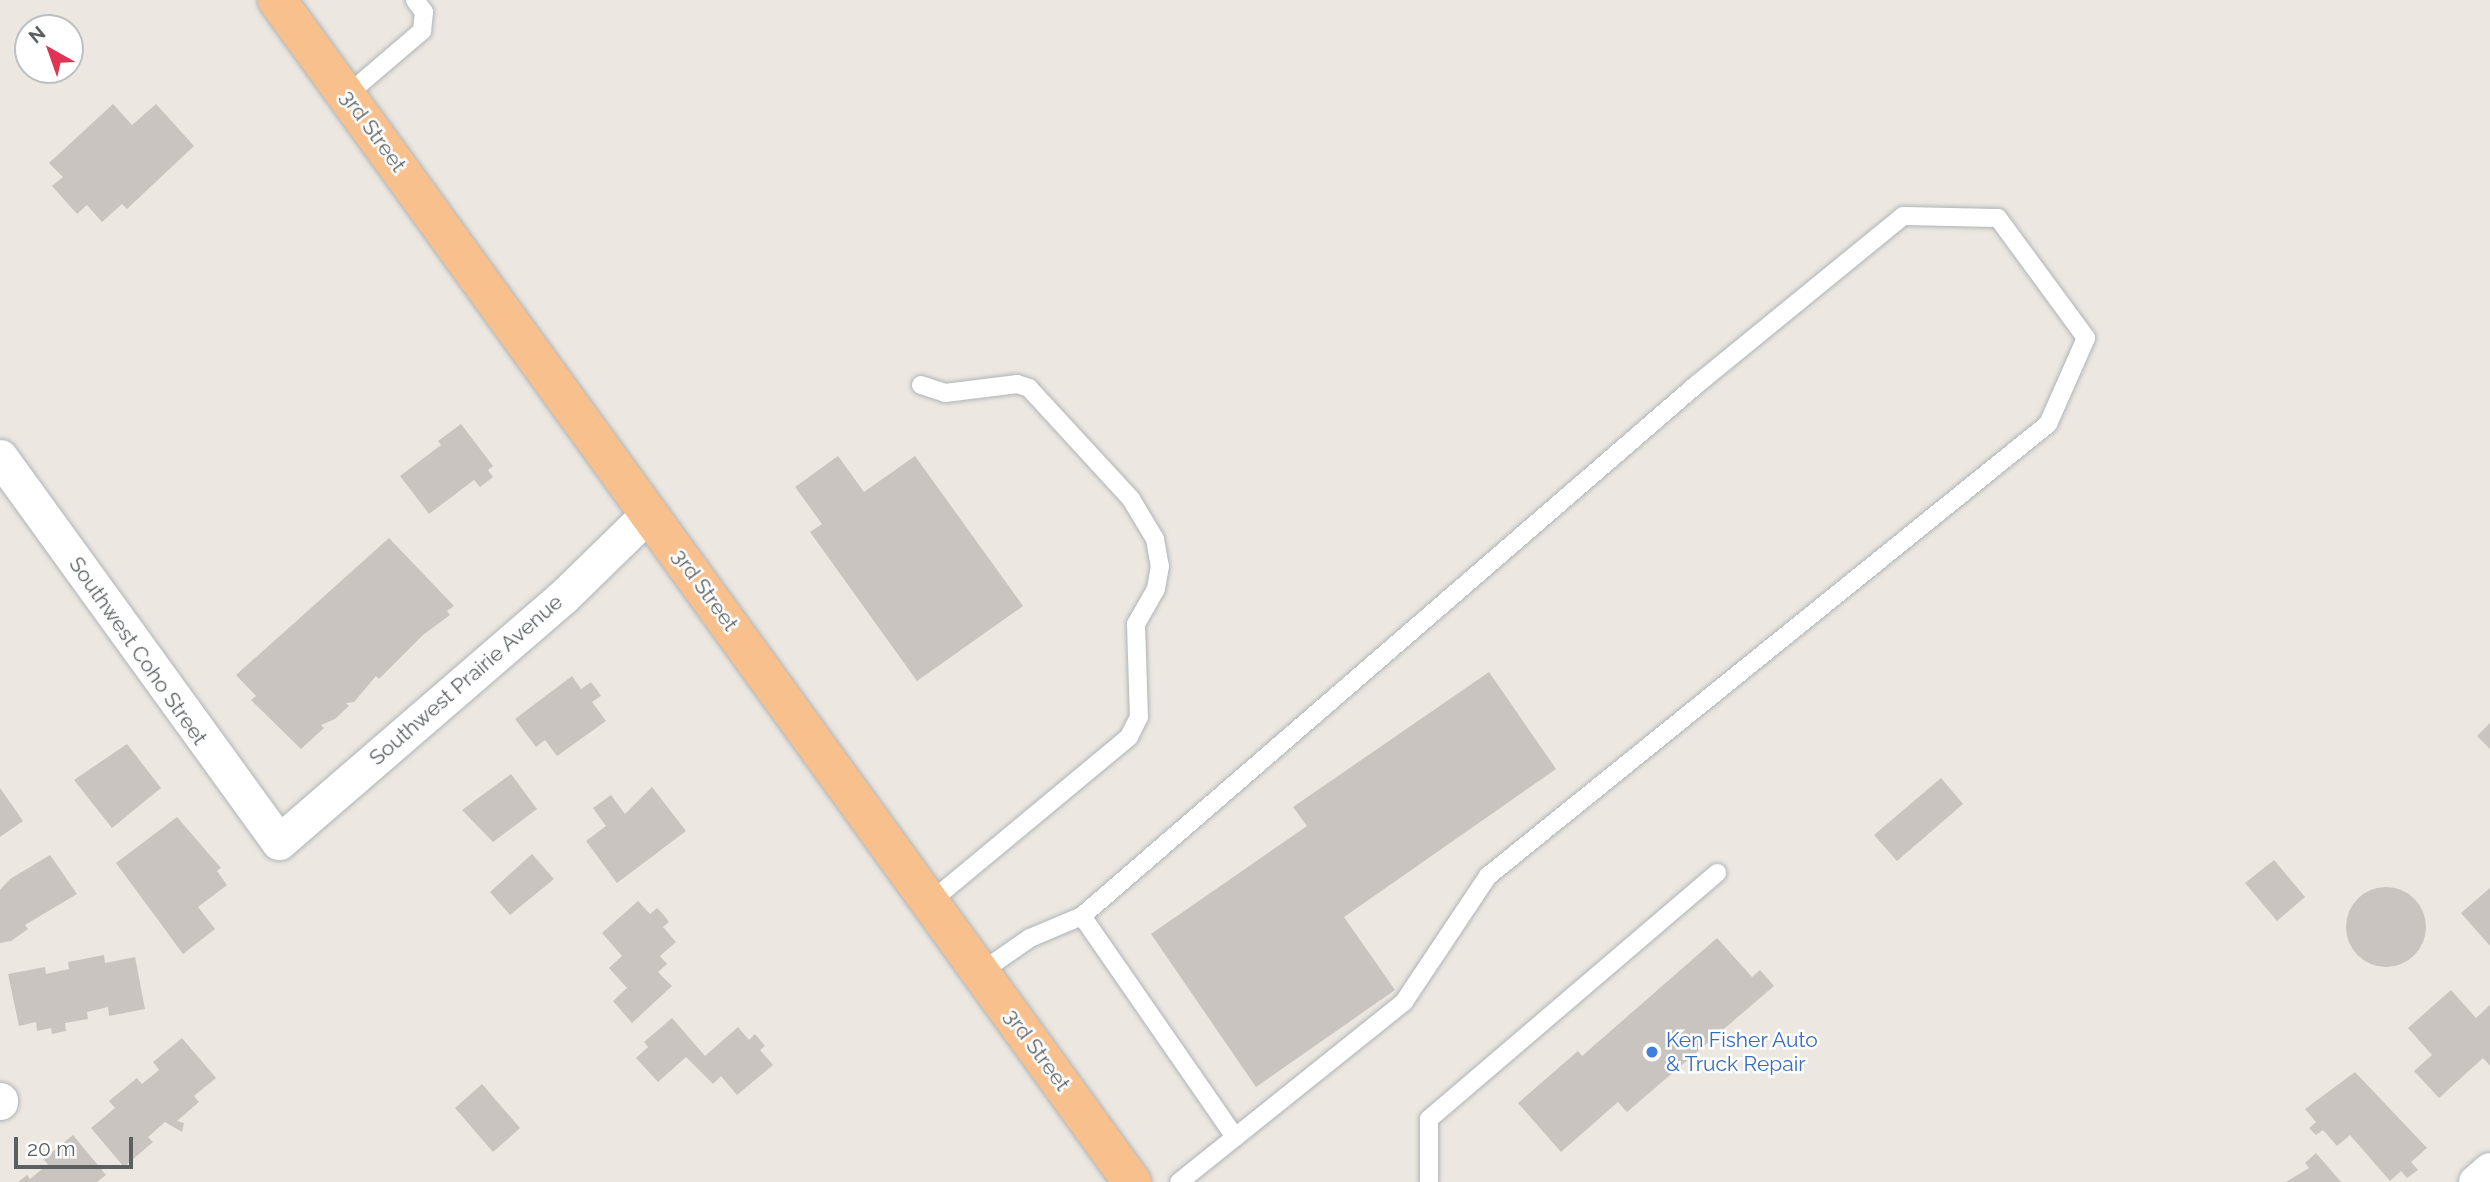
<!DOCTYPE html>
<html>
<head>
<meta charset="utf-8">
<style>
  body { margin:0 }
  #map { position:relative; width:2490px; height:1182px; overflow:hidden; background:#ece7e1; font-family:Raleway,sans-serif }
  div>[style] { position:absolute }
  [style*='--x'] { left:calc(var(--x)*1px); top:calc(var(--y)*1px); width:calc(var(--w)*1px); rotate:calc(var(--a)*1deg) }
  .building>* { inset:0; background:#c9c4c0 }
  .round { border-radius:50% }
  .roads { filter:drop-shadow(0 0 2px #afb4b6) drop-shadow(0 0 2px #afb4b6) }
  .lane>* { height:18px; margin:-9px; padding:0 9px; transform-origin:9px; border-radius:9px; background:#fff }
  .street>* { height:35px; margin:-17.5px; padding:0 17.5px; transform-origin:17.5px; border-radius:17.5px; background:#fff }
  .highway>* { height:38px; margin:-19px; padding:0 19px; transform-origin:19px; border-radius:19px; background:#f7c08d }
  .dots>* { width:19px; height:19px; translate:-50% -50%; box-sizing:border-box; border:4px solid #fff; border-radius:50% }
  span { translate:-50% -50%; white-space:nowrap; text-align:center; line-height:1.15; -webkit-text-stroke:5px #fff; paint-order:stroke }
  .street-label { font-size:21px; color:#5a5f61 }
  .shop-label { font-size:21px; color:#366cbe }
  .left { translate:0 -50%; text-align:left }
  .north { position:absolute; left:14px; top:14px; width:70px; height:70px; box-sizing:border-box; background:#fff; border:2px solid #bdbfc0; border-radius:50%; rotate:320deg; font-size:19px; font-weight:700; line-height:28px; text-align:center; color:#5a5f61 }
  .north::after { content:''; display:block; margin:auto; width:24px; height:32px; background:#df3453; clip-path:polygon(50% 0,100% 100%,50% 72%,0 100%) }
  .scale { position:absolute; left:14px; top:1137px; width:119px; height:32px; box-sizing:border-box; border:4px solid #5a5f61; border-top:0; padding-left:9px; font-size:21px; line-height:24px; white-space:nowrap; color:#5a5f61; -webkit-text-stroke:5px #fff; paint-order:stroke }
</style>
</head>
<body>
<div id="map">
  <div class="building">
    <i style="clip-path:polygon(113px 104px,132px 125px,156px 104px,194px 146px,127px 209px,122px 204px,102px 222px,87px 205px,77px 214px,52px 186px,63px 177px,49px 163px)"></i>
    <i style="clip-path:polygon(461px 424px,493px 466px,488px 470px,493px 477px,480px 487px,474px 480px,429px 514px,400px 476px,441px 445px,438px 441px)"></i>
    <i style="clip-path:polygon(838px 456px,864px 492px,915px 456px,1023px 606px,917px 681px,810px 532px,822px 524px,795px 487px)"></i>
    <i style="clip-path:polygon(389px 538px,454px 606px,447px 611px,450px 615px,423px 635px,379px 679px,376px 676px,354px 702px,346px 703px,349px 706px,335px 719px,321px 725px,324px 728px,301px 749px,251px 700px,256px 696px,236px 675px)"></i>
    <i style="clip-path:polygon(1489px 672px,1556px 769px,1344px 917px,1395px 990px,1256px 1087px,1151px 934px,1307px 826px,1293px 807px)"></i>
    <i style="clip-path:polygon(572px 676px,581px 689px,591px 682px,597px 690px,601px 696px,592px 702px,606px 721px,557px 756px,545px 740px,536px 747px,515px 719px)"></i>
    <i style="clip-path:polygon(2490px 723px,2490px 749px,2477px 736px)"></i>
    <i style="clip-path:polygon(127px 744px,161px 788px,112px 828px,74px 780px)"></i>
    <i style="clip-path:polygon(511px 774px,537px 809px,493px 842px,462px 810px)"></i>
    <i style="clip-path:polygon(1941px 778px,1963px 804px,1897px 861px,1874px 835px)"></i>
    <i style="clip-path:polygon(652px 787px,686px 831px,617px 883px,586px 841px,606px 826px,593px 808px,611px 795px,625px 814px)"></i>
    <i style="clip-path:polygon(0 788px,23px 821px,0 837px)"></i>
    <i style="clip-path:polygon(177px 817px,221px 868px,217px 871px,227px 885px,198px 907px,215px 929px,183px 954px,116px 863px)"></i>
    <i style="clip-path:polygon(532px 854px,554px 879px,510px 915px,490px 892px)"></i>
    <i style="clip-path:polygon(50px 855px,77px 894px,25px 925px,28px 929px,11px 941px,0 943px,0 890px,10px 879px)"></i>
    <i style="clip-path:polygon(2274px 860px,2305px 897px,2277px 921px,2245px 883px)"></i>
    <i class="round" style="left:2346px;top:887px;width:80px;height:80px"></i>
    <i style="clip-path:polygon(2490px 888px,2490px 946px,2461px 913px)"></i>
    <i style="clip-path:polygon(638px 901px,650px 914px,657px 908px,663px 914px,669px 922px,663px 927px,676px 942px,660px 956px,667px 964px,658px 972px,672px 986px,632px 1023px,613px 1001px,627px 988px,609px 968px,622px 956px,602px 933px)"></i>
    <i style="clip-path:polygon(1717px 938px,1752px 977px,1760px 970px,1774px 986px,1627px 1112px,1618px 1102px,1561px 1152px,1518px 1103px,1578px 1051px,1582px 1056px)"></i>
    <i style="clip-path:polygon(104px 955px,105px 963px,135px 957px,145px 1009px,109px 1016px,108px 1007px,87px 1012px,88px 1019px,65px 1023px,66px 1031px,52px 1034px,51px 1028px,37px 1031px,36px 1022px,19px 1026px,8px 974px,45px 967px,46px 974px,69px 969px,68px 962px)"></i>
    <i style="clip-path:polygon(2451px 990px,2476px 1018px,2490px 1005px,2490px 1066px,2483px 1058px,2439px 1098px,2414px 1071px,2432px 1055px,2408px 1028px)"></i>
    <i style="clip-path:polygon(672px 1018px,705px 1056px,738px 1027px,749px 1040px,755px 1034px,765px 1046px,760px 1050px,773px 1065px,737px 1095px,721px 1076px,713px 1084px,686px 1057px,658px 1082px,636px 1058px,648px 1047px,644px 1042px)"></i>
    <i style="clip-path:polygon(182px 1038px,216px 1078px,194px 1096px,199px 1102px,177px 1121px,184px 1123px,182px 1132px,165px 1122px,148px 1137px,153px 1142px,124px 1167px,91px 1128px,115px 1108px,109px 1101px,137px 1078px,142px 1084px,159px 1070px,153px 1062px)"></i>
    <i style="clip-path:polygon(2355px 1072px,2427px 1148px,2411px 1162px,2418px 1170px,2407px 1178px,2401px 1171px,2390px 1181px,2350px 1135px,2337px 1146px,2323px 1130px,2316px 1135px,2309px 1128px,2316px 1122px,2305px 1109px)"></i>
    <i style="clip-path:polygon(482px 1084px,520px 1128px,493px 1152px,455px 1108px)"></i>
    <i style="clip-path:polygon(73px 1135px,106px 1175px,97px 1182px,18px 1182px,27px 1175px,30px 1179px,48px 1164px,43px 1159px)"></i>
    <i style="clip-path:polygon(2316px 1153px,2341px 1182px,2286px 1182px,2309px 1168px,2305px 1163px)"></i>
  </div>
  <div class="roads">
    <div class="lane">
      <i style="--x:347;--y:95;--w:99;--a:-40.5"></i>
      <i style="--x:422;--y:31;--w:19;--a:-84"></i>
      <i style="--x:424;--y:12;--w:15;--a:-127"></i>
      <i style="--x:921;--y:385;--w:25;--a:18"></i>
      <i style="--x:945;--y:393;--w:73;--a:-7.1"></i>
      <i style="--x:1017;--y:384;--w:13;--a:18"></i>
      <i style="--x:1029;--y:388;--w:151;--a:47.4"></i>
      <i style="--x:1131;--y:499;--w:47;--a:59"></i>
      <i style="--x:1155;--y:539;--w:27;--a:80"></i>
      <i style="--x:1160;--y:566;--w:23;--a:100"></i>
      <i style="--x:1156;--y:589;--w:40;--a:119.7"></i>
      <i style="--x:1136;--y:624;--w:93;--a:88.2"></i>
      <i style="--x:1139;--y:717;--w:22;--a:117"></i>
      <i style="--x:1129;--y:737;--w:259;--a:140.3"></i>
      <i style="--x:1082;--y:916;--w:269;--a:55.3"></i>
      <i style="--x:981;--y:972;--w:60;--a:-34.8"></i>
      <i style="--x:1030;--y:938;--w:56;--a:-22.9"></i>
      <i style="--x:1082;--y:916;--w:812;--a:-40.85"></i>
      <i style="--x:1696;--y:385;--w:267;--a:-39.2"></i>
      <i style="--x:1903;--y:216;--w:95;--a:1.2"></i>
      <i style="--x:1998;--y:218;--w:149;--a:53.7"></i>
      <i style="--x:2086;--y:338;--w:94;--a:113.8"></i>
      <i style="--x:2048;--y:424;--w:720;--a:141.09"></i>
      <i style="--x:1488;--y:876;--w:151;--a:123.7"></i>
      <i style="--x:1404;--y:1002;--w:288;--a:141.3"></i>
      <i style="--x:1429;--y:1182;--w:63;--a:-90"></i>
      <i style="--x:1429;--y:1119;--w:379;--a:-40.5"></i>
    </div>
    <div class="street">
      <i style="--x:0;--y:457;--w:475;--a:54.1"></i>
      <i style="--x:279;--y:842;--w:374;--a:-40.8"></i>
      <i style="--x:562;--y:598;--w:122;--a:-44.3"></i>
      <i style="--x:0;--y:1100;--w:2;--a:90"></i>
      <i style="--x:2476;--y:1182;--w:18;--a:-41"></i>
    </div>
    <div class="highway">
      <i style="--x:277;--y:0;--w:1459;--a:54.12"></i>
    </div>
  </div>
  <div class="dots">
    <i style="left:1652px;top:1052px;background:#3f7fe0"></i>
  </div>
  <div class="street-label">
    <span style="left:373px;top:131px;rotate:54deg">3rd Street</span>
    <span style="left:705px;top:590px;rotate:54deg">3rd Street</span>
    <span style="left:138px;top:651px;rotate:55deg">Southwest Coho Street</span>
    <span style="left:466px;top:680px;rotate:-41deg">Southwest Prairie Avenue</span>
    <span style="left:1037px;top:1050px;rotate:54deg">3rd Street</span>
  </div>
  <div class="shop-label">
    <span class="left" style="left:1666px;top:1052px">Ken Fisher Auto<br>&amp; Truck Repair</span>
  </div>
  <div class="north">N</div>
  <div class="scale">20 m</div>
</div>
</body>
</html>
